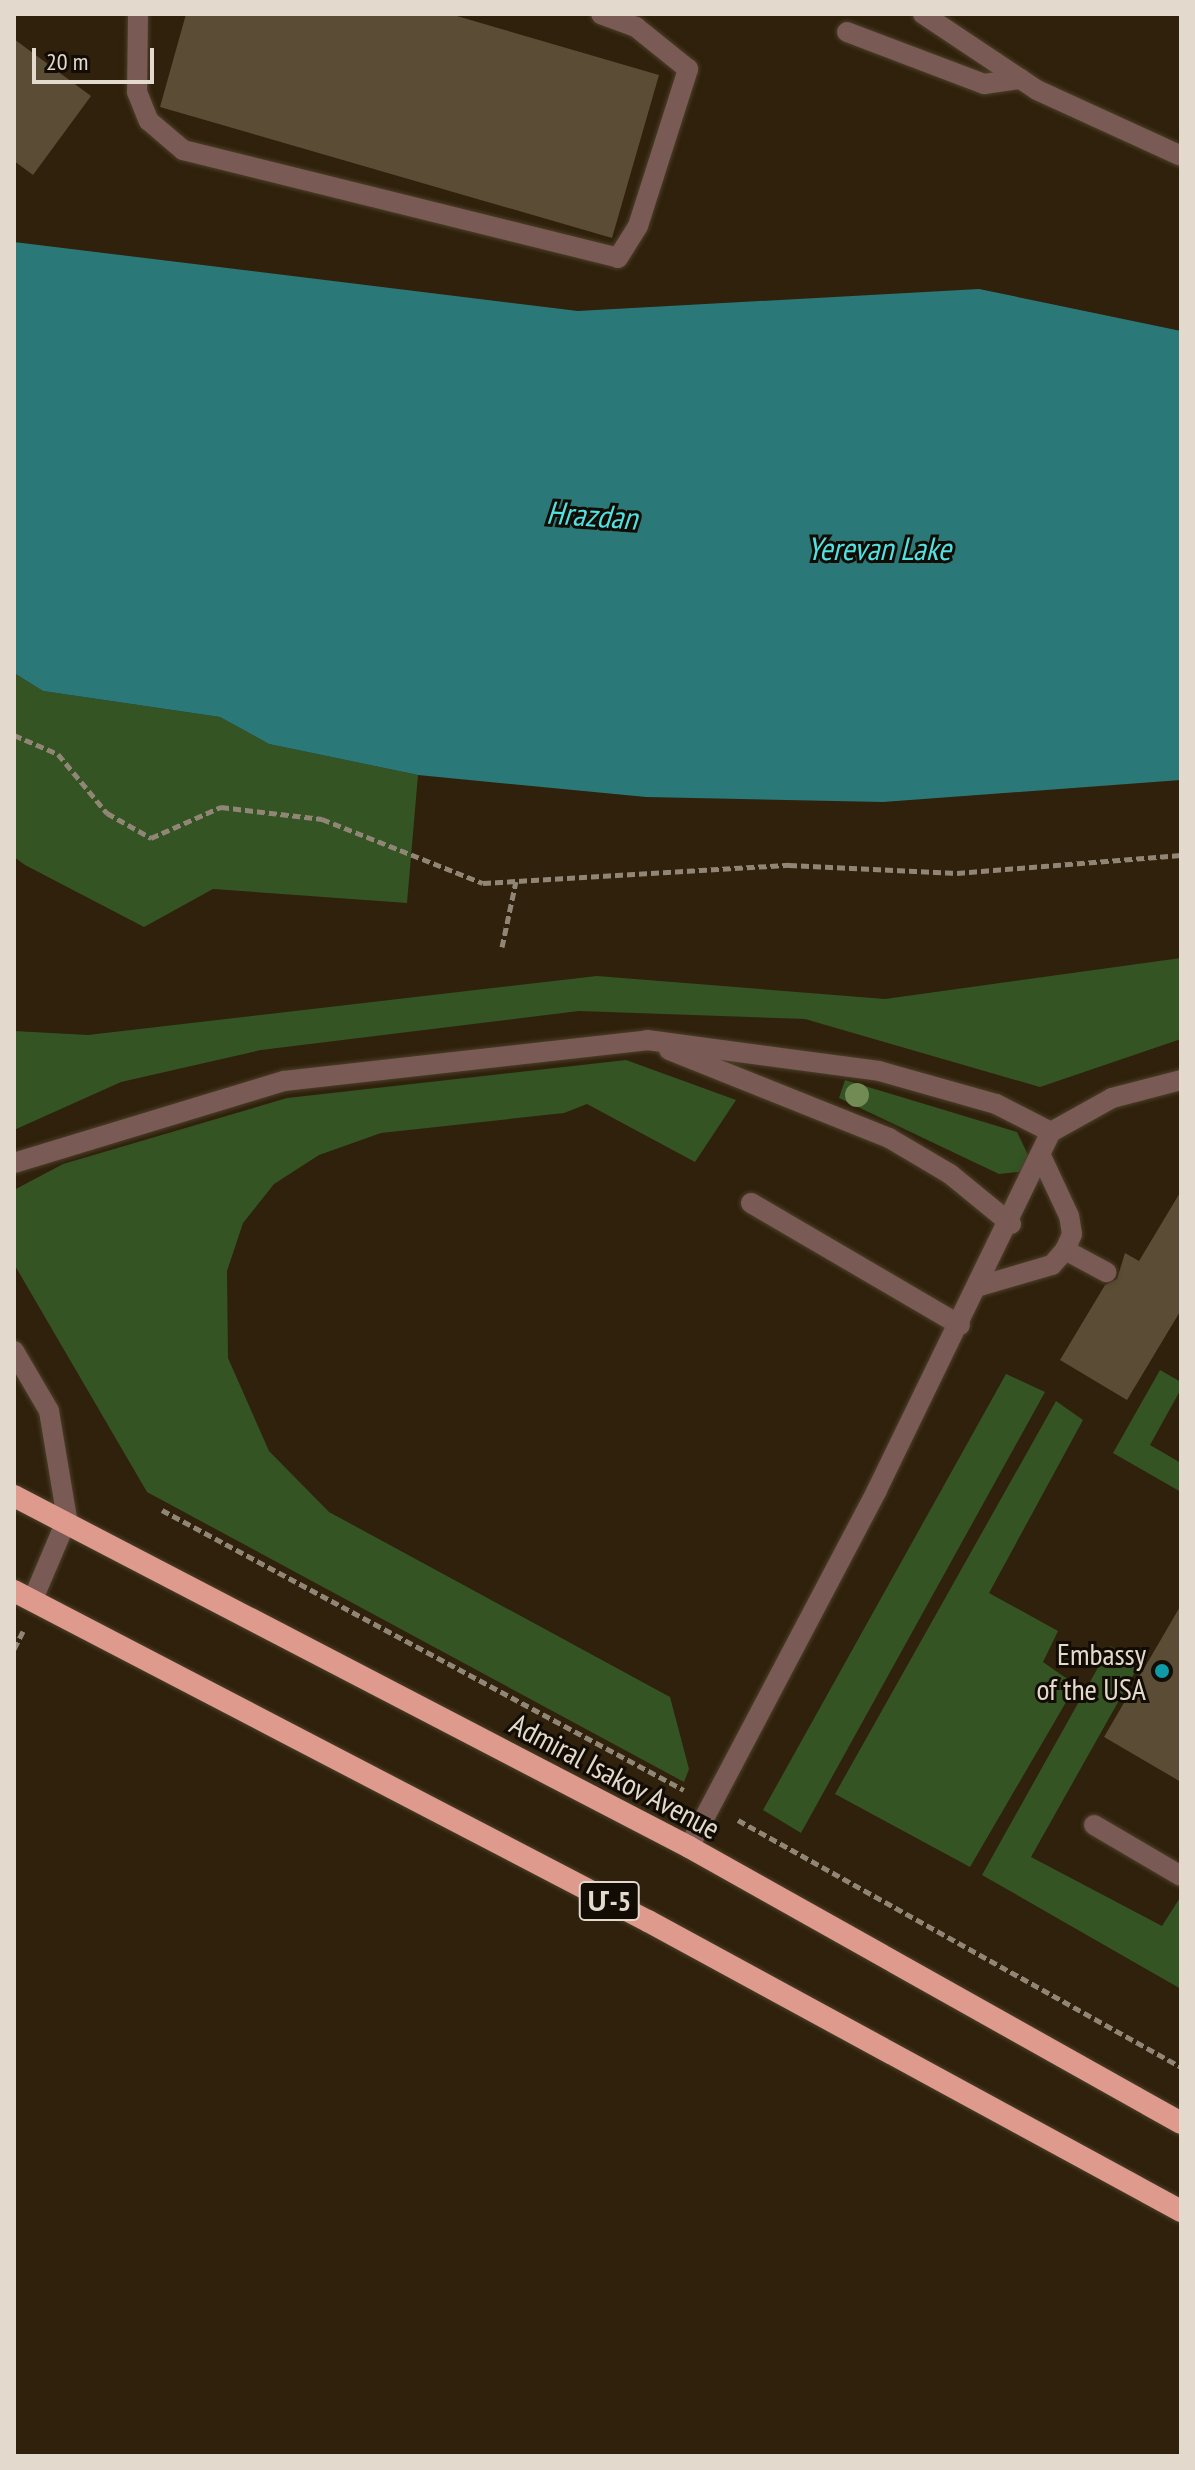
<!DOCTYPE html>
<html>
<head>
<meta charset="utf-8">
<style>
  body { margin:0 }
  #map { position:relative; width:1195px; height:2470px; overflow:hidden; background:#2f210b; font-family:"PT Sans Narrow","Noto Sans Armenian",sans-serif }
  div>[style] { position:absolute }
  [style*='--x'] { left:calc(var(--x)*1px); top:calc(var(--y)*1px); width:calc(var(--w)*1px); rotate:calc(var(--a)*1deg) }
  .green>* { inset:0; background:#345424 }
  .water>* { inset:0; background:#2b7878 }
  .building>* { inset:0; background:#5a4c35 }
  .path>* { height:5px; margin-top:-2.5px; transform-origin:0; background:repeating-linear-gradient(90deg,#918675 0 8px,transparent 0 12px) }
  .roads { filter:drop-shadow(0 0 2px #4c3f2a) drop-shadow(0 0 2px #4c3f2a) }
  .service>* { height:20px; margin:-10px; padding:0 10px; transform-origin:10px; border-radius:10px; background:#795a54 }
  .minor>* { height:20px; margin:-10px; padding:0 10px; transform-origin:10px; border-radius:10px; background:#795a54 }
  .tertiary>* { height:20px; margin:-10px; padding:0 10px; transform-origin:10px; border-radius:10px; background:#795a54 }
  .trunk>* { height:22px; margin:-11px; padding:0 11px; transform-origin:11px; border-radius:11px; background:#de9a8c }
  .trees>* { width:24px; height:24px; margin:-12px; border-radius:50%; background:#728a54 }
  .dots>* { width:22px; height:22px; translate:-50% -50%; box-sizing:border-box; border:4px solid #120c04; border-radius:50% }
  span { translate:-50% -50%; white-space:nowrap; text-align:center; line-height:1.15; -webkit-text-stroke:6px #120c04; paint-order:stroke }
  .shield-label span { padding:2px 6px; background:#120c04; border:2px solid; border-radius:6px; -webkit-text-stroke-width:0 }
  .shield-label { font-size:28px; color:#e3dacd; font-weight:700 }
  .poi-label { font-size:30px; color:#e3dacd }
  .right { translate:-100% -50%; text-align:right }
  .street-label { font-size:30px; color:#e3dacd }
  .water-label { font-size:32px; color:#4fe2e3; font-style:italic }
  .frame { position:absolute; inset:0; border:16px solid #e3dacd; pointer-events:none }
  .scale { position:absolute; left:32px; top:48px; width:122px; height:36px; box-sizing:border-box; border:4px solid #e3dacd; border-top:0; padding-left:10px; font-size:24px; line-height:28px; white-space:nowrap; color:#e3dacd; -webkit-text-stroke:6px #120c04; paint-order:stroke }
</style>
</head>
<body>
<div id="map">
  <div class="green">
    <i style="clip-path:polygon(14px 673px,43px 691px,220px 717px,269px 744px,418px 775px,407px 903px,213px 889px,144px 927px,25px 865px,14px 857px)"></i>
    <i style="clip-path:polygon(1181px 958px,1181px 1039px,1040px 1087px,805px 1019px,579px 1011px,261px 1050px,121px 1082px,14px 1130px,14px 1031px,88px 1035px,597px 976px,885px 999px)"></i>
    <i style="clip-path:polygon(626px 1060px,736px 1100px,695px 1162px,587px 1104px,564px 1113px,381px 1133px,319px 1155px,274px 1184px,243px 1223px,227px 1271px,228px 1358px,269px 1451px,329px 1512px,670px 1697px,689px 1769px,684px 1782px,147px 1492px,14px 1264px,14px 1190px,63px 1164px,287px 1098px)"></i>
    <i style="clip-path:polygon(845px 1080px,1017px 1132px,1031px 1161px,1019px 1172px,999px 1174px,839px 1098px)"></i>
    <i style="clip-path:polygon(1160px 1370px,1181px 1382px,1181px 1389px,1150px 1445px,1181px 1463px,1181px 1492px,1113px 1453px)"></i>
    <i style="clip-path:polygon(1006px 1374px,1045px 1392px,801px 1833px,763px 1810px)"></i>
    <i style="clip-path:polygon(1056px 1401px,1083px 1420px,989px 1593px,1058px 1631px,1043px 1662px,1076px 1685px,970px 1867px,835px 1794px)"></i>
    <i style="clip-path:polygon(1110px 1646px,1140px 1663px,1031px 1857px,1162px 1926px,1181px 1896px,1181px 1989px,982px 1875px)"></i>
  </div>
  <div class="water">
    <i style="clip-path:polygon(14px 242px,578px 311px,979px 289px,1181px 331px,1181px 780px,883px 802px,646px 797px,418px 775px,269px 744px,220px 717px,43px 691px,14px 673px)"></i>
  </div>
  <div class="building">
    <i style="clip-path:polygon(186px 14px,450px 14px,659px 75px,612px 238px,160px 107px)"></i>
    <i style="clip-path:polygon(14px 39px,91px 96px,33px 175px,14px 161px)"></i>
    <i style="clip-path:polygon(1181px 1191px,1181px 1310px,1127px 1400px,1060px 1360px,1105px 1285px,1117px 1279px,1125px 1253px,1139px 1261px)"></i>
    <i style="clip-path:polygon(1181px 1605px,1181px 1782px,1104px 1737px)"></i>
  </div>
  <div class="path">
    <i style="--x:14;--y:735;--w:48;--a:23.4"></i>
    <i style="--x:58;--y:754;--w:77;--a:50.3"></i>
    <i style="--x:107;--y:813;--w:51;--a:29.6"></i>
    <i style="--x:151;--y:838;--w:77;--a:-23.9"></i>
    <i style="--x:221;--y:807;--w:102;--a:6.8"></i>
    <i style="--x:322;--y:819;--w:173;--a:21.7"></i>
    <i style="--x:483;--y:883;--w:307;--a:-3.4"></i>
    <i style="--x:789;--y:865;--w:168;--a:2.7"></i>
    <i style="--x:957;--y:873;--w:225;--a:-4.6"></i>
    <i style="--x:502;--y:947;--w:67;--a:-78"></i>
    <i style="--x:162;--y:1510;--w:592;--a:28.21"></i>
    <i style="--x:14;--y:1649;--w:20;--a:-63"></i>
    <i style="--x:738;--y:1820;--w:507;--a:29.14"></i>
  </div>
  <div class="roads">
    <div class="service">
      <i style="--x:138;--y:14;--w:78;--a:90.7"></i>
      <i style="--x:137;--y:92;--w:31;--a:68"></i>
      <i style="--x:149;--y:121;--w:45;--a:40.5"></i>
      <i style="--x:183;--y:150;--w:448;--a:13.9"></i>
      <i style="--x:618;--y:258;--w:38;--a:-58"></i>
      <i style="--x:638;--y:226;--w:165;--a:-72.3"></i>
      <i style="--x:688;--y:69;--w:67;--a:-141.1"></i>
      <i style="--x:636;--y:27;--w:37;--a:-160"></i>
      <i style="--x:847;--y:32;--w:147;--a:20.8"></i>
      <i style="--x:984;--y:84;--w:37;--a:-8"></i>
      <i style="--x:669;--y:1050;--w:237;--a:21.8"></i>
      <i style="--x:889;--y:1138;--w:71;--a:30.5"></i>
      <i style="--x:950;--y:1174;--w:79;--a:39.3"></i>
      <i style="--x:14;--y:1163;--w:282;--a:-16.9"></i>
      <i style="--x:284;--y:1081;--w:365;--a:-6.4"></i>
      <i style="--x:647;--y:1040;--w:234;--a:7.6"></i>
      <i style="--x:879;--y:1071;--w:122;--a:15.8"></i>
      <i style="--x:996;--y:1104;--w:62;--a:27"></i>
      <i style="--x:751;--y:1203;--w:242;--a:30.3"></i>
      <i style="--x:1065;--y:1250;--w:47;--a:28.2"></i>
      <i style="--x:980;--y:1286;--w:75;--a:-16.3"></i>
      <i style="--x:1052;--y:1265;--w:20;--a:-49"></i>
      <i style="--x:1065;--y:1250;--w:17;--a:-66"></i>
      <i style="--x:1072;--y:1234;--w:18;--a:-99"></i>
      <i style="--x:1069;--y:1216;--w:66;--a:-115"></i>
      <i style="--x:1094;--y:1825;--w:101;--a:30.4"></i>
      <i style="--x:689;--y:1847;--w:403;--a:-62.2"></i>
      <i style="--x:877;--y:1490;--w:398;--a:-64.1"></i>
      <i style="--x:1051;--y:1132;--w:70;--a:-29.1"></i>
      <i style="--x:1112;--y:1098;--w:71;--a:-14.6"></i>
    </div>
    <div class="minor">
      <i style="--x:923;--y:14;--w:137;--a:33.7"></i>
      <i style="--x:1037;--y:90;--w:158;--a:24.6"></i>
    </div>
    <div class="tertiary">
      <i style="--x:14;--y:1351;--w:69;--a:59.7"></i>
      <i style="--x:49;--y:1411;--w:109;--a:80.5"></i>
      <i style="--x:67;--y:1519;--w:87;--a:113"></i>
    </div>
    <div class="trunk">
      <i style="--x:14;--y:1496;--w:761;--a:27.47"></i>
      <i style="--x:689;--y:1847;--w:564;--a:29.29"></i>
      <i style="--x:14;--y:1591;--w:715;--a:27.5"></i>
      <i style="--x:648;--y:1921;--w:607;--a:28.55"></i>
    </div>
  </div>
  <div class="trees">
    <i style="left:857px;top:1095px"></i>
  </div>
  <div class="dots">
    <i style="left:1162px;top:1671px;background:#0f9aa8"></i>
  </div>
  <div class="shield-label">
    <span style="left:609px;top:1901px">Մ-5</span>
  </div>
  <div class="poi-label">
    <span class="right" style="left:1146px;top:1671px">Embassy<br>of the USA</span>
  </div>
  <div class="street-label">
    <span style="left:615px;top:1776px;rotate:28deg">Admiral Isakov Avenue</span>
  </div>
  <div class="water-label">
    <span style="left:592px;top:515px;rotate:4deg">Hrazdan</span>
    <span style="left:879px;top:548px">Yerevan Lake</span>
  </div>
  <div class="frame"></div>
  <div class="scale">20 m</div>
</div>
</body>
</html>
